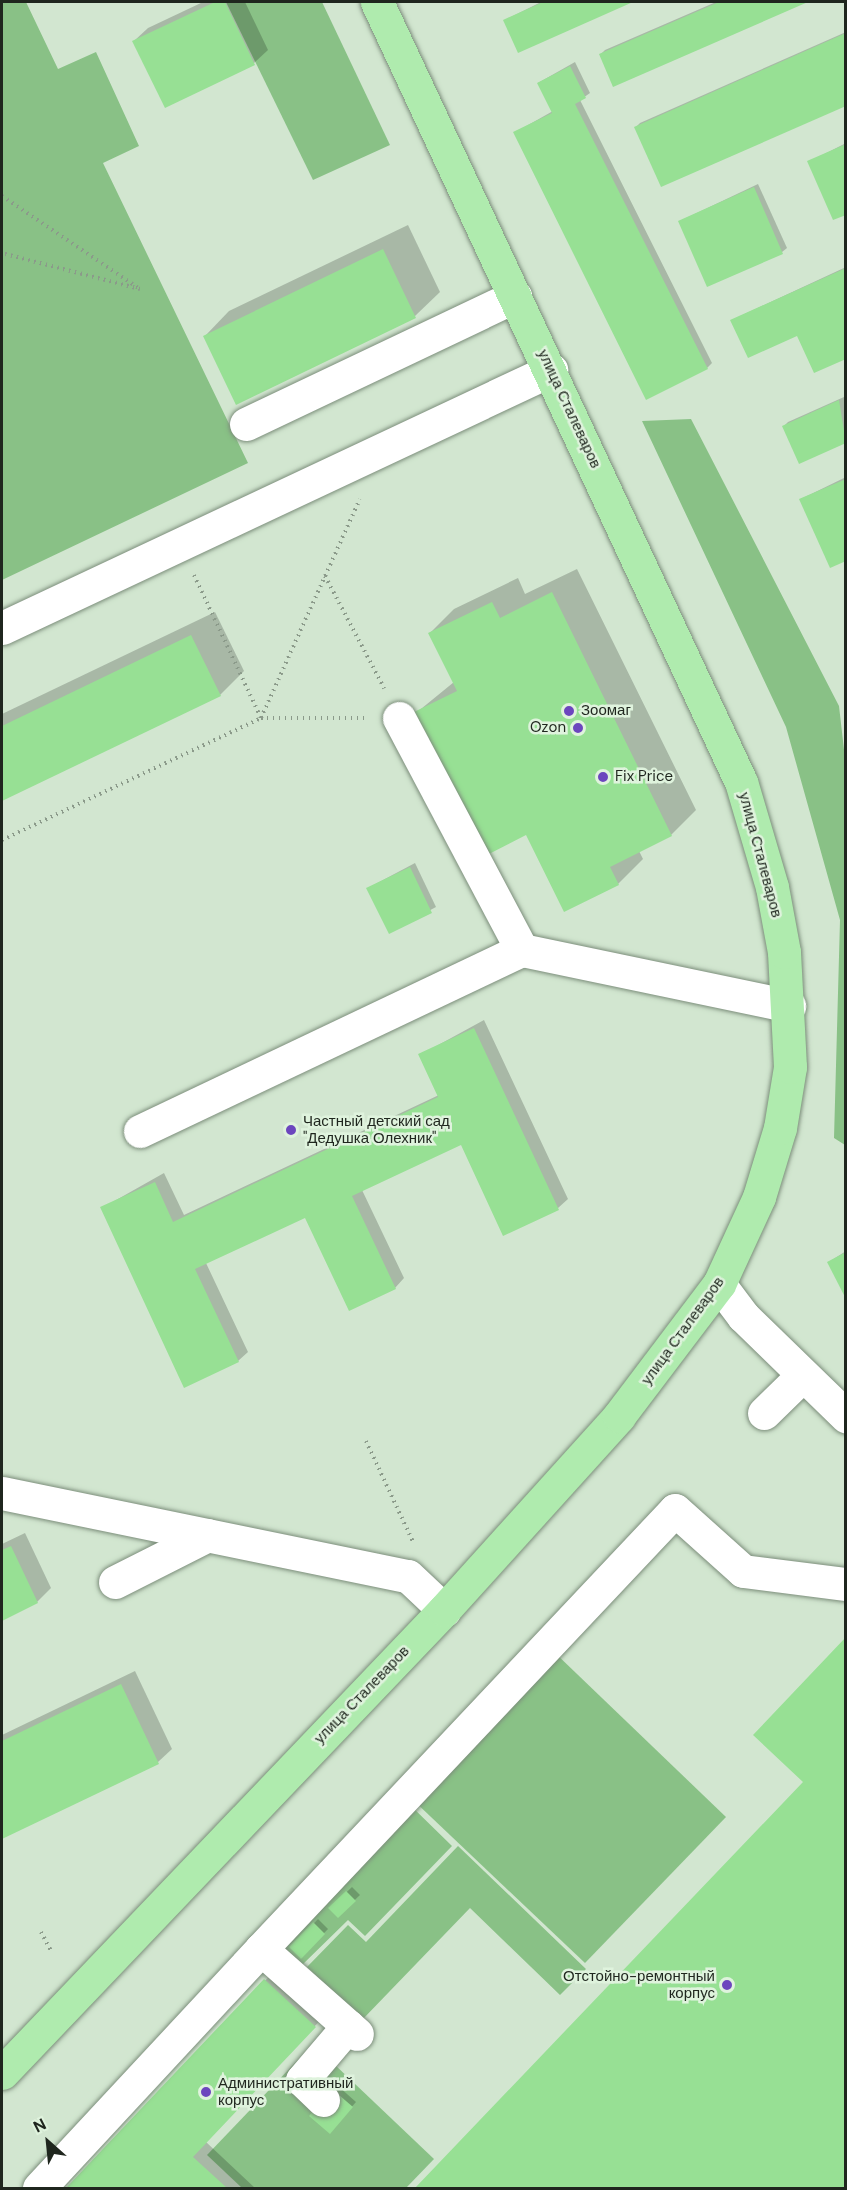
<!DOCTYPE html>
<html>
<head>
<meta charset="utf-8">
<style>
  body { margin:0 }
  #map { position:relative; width:847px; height:2190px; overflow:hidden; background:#d2e6d0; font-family:"DM Sans",sans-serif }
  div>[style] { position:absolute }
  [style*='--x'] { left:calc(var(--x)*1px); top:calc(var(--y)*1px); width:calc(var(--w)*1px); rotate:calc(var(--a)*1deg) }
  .green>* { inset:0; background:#89c186 }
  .shadow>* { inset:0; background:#0003 }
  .building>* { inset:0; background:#97e094 }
  .path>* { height:4px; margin-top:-2px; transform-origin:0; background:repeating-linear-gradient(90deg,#8b9a8a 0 1.5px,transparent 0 6px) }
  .roads { filter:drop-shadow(0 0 2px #7c8e7b) drop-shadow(0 0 2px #7c8e7b) }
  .minor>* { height:33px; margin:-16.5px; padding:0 16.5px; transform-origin:16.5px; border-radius:16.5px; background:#fff }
  .major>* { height:33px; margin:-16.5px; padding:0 16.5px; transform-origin:16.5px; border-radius:16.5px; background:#afebae }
  .dots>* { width:16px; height:16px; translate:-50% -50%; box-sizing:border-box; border:3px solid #dff3dd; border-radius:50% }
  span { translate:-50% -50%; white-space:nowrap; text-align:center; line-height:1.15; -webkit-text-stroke:5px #dff3dd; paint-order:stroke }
  .street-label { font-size:15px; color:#1f261e }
  .poi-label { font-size:15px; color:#1f261e }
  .left { translate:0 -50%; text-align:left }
  .right { translate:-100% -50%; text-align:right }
  .frame { position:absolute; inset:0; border:3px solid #1f261e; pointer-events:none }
  .north { position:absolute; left:18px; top:2112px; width:60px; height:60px; -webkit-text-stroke:4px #dff3dd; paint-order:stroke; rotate:333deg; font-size:16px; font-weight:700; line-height:24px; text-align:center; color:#1f261e }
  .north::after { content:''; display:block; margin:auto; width:21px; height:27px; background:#1f261e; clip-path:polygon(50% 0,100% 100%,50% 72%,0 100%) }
</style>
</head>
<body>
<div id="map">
  <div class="green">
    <i style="clip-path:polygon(2px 2px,26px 2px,58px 69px,96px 52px,139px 146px,103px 163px,248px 463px,2px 580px)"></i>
    <i style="clip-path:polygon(226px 2px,322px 2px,390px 145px,313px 180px)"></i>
    <i style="clip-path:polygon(691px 419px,839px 706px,846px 767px,845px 1145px,834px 1138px,840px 920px,786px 727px,642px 421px)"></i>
    <i style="clip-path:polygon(552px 1650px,726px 1817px,585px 1963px,411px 1798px)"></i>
    <i style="clip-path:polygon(407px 1802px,452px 1846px,365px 1936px,348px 1920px,300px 1967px,275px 1943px)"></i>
    <i style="clip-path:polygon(458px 1846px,586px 1969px,560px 1995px,470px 1908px,362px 2020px,307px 1967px,348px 1925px,366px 1942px)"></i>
    <i style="clip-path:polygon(313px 2044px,434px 2159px,406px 2188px,242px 2188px,207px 2155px)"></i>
  </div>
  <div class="shadow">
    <i style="clip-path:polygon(203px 2px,245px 2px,268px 50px,254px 63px,166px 106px,134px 41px,148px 28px)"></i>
    <i style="clip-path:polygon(541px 2px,629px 2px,519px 51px,505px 20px)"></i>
    <i style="clip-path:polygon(716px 2px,804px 2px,614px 85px,600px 55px,605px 50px)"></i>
    <i style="clip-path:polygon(846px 32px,846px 104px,636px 127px,640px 123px)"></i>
    <i style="clip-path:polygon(575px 62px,590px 93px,580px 100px,712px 363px,707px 368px,514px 133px,553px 111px,538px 83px)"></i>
    <i style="clip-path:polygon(846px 143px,846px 213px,809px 162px)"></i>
    <i style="clip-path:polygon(758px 184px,787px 248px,782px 252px,680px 221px)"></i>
    <i style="clip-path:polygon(408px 225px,440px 292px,415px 316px,205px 336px,229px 311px)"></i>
    <i style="clip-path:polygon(846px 267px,846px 357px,798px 334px,732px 320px)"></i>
    <i style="clip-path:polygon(844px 397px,846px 441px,784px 426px,788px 422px)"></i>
    <i style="clip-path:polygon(846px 477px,846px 559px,801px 499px)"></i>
    <i style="clip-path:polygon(577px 569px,696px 810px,671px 835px,639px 851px,643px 859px,618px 884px,527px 833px,416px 713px,454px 682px,429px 634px,454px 609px,518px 578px,525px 594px)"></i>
    <i style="clip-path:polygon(215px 612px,244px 671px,220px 695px,2px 800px,2px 714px)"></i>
    <i style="clip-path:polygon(415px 863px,436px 907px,389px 932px,368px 888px)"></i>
    <i style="clip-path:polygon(484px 1020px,568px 1199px,558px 1208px,504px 1234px,462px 1143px,362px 1190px,404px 1278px,395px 1288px,312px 1213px,206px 1263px,248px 1352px,238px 1361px,102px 1208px,164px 1173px,184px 1215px,439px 1095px,420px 1055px)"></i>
    <i style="clip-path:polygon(846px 1251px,846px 1296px,829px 1262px)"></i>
    <i style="clip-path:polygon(25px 1533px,51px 1588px,37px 1602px,2px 1619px,2px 1544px)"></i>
    <i style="clip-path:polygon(846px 1640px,846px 2188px,418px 2188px,805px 1781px)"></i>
    <i style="clip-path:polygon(135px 1671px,172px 1749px,158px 1762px,2px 1837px,2px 1735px)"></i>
    <i style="clip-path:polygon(352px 1887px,360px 1895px,338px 1916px,330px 1908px)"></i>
    <i style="clip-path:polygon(318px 1919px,328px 1929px,301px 1957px,291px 1947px)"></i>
    <i style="clip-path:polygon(279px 1966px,328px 2012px,206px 2142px,255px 2188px,69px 2188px)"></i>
    <i style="clip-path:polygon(338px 2086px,356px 2102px,334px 2127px,333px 2090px)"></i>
  </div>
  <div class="building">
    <i style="clip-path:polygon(215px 2px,225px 2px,255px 65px,165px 108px,132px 41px)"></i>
    <i style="clip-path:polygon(543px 2px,633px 2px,518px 53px,503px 20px)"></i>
    <i style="clip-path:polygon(719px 2px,808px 2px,613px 87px,599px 54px)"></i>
    <i style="clip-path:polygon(846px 33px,846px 106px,661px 187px,634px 127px)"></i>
    <i style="clip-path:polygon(570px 66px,586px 98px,575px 104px,708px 369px,646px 400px,513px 132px,552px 113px,537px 83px)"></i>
    <i style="clip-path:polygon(846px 144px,846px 215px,833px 220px,807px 161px)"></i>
    <i style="clip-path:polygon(754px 187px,783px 254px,707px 287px,678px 221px)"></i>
    <i style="clip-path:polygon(383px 249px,416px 318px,236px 405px,203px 336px)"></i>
    <i style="clip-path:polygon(846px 268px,846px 359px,814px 373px,797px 336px,748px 358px,730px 320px)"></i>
    <i style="clip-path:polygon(839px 400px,846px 443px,799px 464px,782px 426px)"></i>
    <i style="clip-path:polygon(846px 479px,846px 561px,830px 568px,799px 499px)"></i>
    <i style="clip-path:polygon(552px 592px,672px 836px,610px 867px,619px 885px,564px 912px,526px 835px,487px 855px,414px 712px,457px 691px,428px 633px,492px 602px,500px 618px)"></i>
    <i style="clip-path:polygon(191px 635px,221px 696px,2px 801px,2px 726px)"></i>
    <i style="clip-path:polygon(410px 867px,432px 913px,389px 934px,366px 888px)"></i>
    <i style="clip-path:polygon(474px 1028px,559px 1210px,503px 1236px,461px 1145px,352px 1196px,396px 1289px,349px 1311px,305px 1218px,195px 1269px,239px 1362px,184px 1388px,100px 1207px,155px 1182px,173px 1222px,438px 1097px,418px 1054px)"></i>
    <i style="clip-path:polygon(846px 1252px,846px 1299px,827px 1262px)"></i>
    <i style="clip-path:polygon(11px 1546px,38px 1603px,2px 1621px,2px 1550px)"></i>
    <i style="clip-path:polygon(846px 1637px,846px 2188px,415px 2188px,803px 1782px,753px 1735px)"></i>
    <i style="clip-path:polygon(121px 1684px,159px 1764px,2px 1839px,2px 1741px)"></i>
    <i style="clip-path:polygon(346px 1891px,356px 1901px,338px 1918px,328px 1908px)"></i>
    <i style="clip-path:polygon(313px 1922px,325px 1934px,301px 1959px,289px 1947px)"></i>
    <i style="clip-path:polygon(264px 1979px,316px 2027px,193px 2157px,227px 2188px,66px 2188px)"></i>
    <i style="clip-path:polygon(332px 2089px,353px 2107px,330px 2134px,309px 2116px)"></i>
  </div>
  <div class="path">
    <i style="--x:2;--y:196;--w:166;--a:34"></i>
    <i style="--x:140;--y:289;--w:143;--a:-165.4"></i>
    <i style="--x:194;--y:575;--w:158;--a:64.9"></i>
    <i style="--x:261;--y:718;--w:105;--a:0"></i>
    <i style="--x:325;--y:576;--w:127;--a:62.2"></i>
    <i style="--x:2;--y:840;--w:286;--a:-25.2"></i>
    <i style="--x:261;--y:718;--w:240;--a:-65.7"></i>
    <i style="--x:366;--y:1441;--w:111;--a:65"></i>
    <i style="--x:41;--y:1932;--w:21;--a:62"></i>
  </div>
  <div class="roads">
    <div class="minor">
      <i style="--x:246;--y:424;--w:298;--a:-25.4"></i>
      <i style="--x:2;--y:628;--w:607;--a:-25.17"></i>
      <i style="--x:399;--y:718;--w:263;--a:62.1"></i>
      <i style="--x:140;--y:1131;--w:423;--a:-25.4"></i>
      <i style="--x:522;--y:950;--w:273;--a:11.8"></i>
      <i style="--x:719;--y:1284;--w:40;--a:53"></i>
      <i style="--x:743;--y:1316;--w:144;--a:44.2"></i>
      <i style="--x:764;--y:1413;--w:54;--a:-44.3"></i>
      <i style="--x:2;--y:1493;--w:414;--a:11.6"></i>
      <i style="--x:408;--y:1576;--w:50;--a:43.4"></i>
      <i style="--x:115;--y:1582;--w:104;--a:-26.8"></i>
      <i style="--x:261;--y:1949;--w:603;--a:-46.68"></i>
      <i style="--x:675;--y:1510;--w:91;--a:41.9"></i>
      <i style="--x:743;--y:1571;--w:104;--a:7.2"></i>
      <i style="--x:323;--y:2100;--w:29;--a:-136"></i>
      <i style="--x:302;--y:2080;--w:71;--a:-49.6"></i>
      <i style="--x:39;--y:2188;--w:326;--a:-47.1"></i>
      <i style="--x:261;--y:1949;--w:128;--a:41.5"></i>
    </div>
    <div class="major">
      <i style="--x:2;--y:2073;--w:640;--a:-46.33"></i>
      <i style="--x:444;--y:1610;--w:261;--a:-47.9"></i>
      <i style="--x:619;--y:1416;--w:166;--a:-52.9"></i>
      <i style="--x:719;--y:1284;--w:96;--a:-65.3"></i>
      <i style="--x:759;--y:1197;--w:72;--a:-73.1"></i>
      <i style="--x:780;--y:1128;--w:62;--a:-80.7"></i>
      <i style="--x:790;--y:1067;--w:115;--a:-93"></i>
      <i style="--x:784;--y:952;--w:66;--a:-100.5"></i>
      <i style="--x:772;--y:887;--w:109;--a:-106.4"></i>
      <i style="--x:741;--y:782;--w:861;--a:-115.02"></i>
    </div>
  </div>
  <div class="dots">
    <i style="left:569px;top:711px;background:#6c46be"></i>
    <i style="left:578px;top:728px;background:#6c46be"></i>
    <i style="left:603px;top:777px;background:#6c46be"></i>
    <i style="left:291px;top:1130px;background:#6c46be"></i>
    <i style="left:727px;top:1985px;background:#6c46be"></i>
    <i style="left:206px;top:2092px;background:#6c46be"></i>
  </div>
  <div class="street-label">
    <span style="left:569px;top:409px;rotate:65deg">улица Сталеваров</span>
    <span style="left:760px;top:855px;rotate:75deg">улица Сталеваров</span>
    <span style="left:683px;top:1331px;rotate:-54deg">улица Сталеваров</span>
    <span style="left:362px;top:1695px;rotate:-46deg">улица Сталеваров</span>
  </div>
  <div class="poi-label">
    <span class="left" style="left:581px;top:711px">Зоомаг</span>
    <span class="right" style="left:566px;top:728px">Ozon</span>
    <span class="left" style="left:615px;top:777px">Fix Price</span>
    <span class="left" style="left:303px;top:1130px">Частный детский сад<br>"Дедушка Олехник"</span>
    <span class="right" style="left:715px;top:1985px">Отстойно-ремонтный<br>корпус</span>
    <span class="left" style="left:218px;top:2092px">Административный<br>корпус</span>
  </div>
  <div class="frame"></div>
  <div class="north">N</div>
</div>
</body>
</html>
